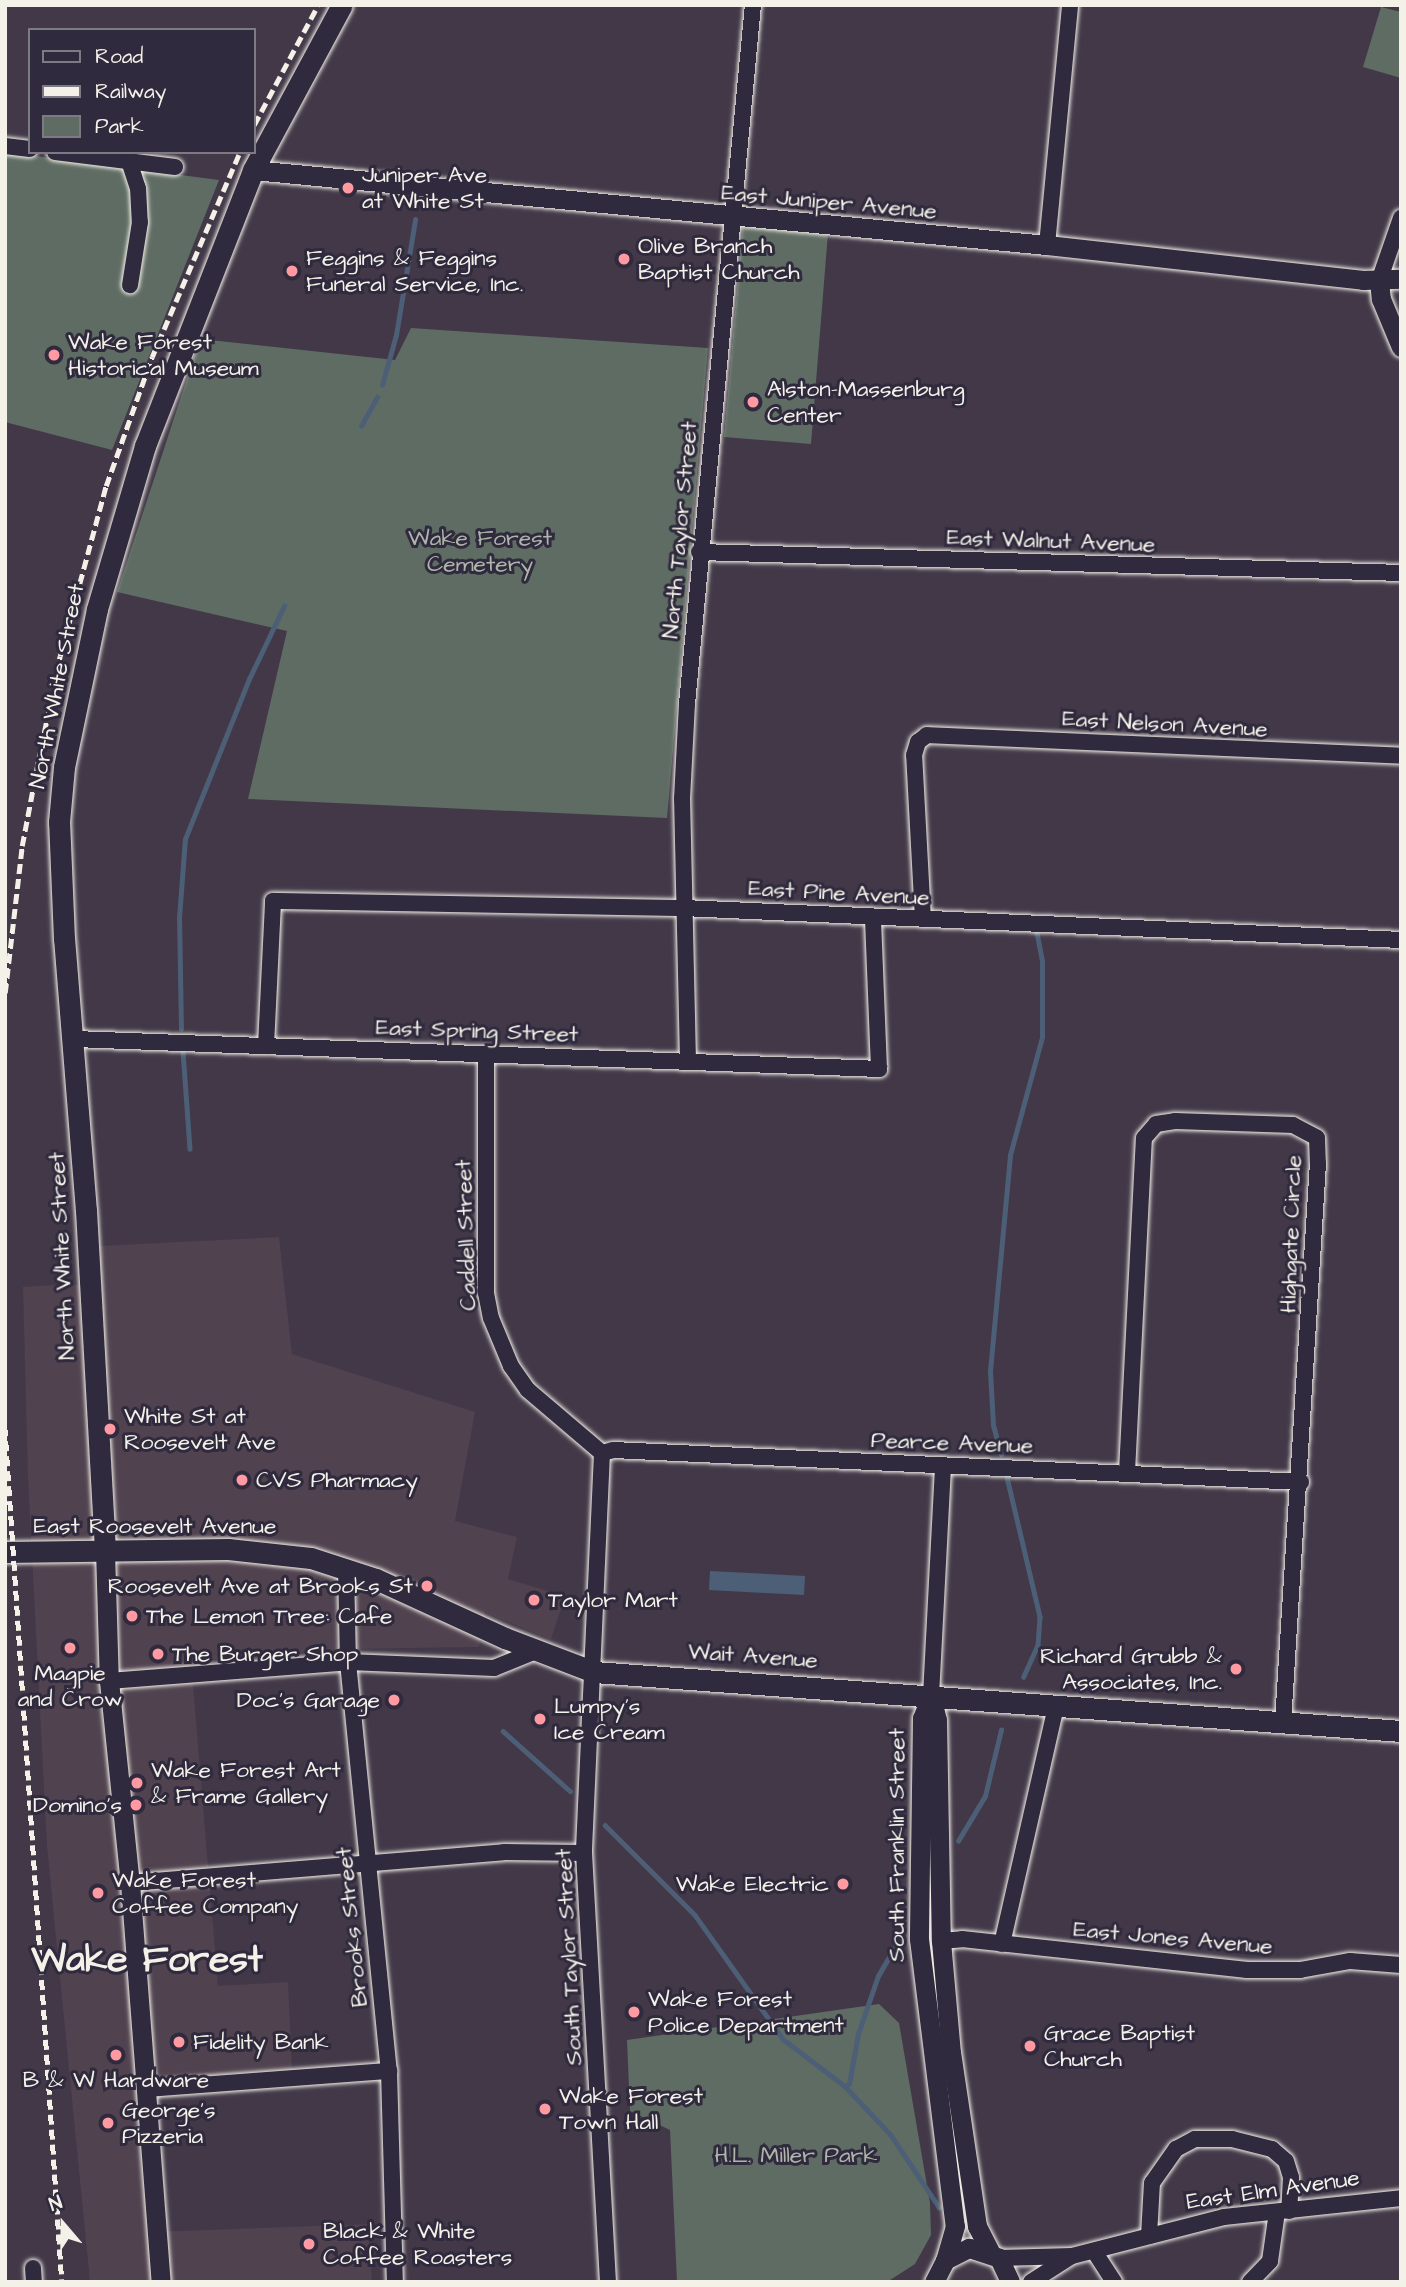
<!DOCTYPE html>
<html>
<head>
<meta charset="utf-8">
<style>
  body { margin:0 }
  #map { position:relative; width:1406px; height:2287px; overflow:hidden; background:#423848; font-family:"Architects Daughter",sans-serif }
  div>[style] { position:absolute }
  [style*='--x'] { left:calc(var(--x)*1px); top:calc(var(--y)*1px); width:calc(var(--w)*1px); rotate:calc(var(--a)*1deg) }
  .built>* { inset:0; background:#50424f }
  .green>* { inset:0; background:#5e6c63 }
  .water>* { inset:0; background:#4c5f77 }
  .stream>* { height:4.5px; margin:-2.25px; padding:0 2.25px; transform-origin:2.25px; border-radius:2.25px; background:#4c5f77 }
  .roads { filter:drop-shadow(0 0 2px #f4f1e8) drop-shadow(0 0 2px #f4f1e8) }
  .minor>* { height:16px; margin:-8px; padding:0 8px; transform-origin:8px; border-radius:8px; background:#2f2a3d }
  .tertiary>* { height:19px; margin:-9.5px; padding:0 9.5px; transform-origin:9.5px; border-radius:9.5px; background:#2f2a3d }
  .secondary>* { height:21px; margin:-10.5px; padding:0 10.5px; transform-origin:10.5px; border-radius:10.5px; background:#2f2a3d }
  .rail>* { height:4.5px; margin-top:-2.25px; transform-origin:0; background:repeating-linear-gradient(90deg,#f4f1e8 0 10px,transparent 0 15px) }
  .dots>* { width:19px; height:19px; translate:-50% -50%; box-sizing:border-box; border:4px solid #2f2a3d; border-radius:50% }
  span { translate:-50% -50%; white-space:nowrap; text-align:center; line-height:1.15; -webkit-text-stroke:6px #2f2a3d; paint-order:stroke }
  .poi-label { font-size:23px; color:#f4f1e8 }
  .left { translate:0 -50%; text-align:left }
  .right { translate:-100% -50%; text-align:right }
  .street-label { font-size:23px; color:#f4f1e8 }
  .park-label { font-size:23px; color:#b0b5ac }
  .town-label { font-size:37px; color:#f4f1e8; font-weight:700 }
  .frame { position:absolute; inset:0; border:7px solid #f4f1e8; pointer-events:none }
  .legend { position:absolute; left:28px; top:28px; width:228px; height:126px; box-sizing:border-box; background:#2f2a3d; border:2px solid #7e7a81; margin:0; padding:9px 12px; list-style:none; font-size:21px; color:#f4f1e8 }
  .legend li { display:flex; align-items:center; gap:14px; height:35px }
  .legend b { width:35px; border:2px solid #7e7a81 }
  .north { position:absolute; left:28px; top:2189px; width:70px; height:70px; -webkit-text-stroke:5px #2f2a3d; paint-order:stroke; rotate:340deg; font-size:19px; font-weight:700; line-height:28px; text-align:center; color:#f4f1e8 }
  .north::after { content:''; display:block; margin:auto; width:24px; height:32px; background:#f4f1e8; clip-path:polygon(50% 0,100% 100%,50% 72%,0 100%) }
</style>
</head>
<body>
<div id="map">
  <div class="built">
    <i style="clip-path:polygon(279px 1237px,292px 1354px,475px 1412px,455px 1521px,517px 1537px,508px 1579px,565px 1596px,551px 1639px,485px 1612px,479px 1647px,337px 1649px,191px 1661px,218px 1986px,288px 1982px,292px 2069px,140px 2080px,152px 2232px,368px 2224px,372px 2282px,90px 2282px,47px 1846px,28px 1478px,23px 1287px,71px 1284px,99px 1289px,98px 1246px)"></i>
  </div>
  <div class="green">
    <i style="clip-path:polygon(1381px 7px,1401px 12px,1401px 78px,1363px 67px)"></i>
    <i style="clip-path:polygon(5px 152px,219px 180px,112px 450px,5px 422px)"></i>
    <i style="clip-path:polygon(743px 224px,828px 233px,811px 444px,724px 437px)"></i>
    <i style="clip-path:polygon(411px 328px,708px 348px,667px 818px,248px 799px,287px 631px,117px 592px,200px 339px,395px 360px)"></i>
    <i style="clip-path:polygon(879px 2004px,899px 2023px,930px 2203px,931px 2235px,915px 2264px,887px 2282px,677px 2282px,670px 2130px,630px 2111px,627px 2040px)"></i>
  </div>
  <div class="water">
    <i style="clip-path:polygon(710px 1571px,805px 1576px,804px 1595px,709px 1590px)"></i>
  </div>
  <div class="stream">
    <i style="--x:382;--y:385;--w:52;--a:-74.4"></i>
    <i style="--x:396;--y:335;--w:117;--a:-80.6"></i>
    <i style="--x:361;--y:426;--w:33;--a:-61"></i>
    <i style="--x:181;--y:1029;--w:111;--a:-91"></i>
    <i style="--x:179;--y:918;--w:79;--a:-85.7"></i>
    <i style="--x:185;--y:839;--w:172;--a:-68.2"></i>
    <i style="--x:249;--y:679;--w:81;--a:-64.4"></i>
    <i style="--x:183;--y:1051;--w:98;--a:85.9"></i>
    <i style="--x:1001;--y:1455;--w:31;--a:-105"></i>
    <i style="--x:993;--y:1425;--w:54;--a:-93.2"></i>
    <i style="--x:990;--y:1371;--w:217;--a:-84.7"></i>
    <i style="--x:1010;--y:1155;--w:122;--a:-74.8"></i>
    <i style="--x:1042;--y:1037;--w:76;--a:-90"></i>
    <i style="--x:1042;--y:961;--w:33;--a:-101"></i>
    <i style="--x:1007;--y:1477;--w:144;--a:76.7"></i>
    <i style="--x:1040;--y:1617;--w:28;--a:94"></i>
    <i style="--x:1038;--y:1645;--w:35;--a:114"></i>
    <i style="--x:503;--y:1731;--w:90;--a:41.8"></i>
    <i style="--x:605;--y:1825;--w:127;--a:45"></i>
    <i style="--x:695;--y:1915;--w:152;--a:54.6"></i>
    <i style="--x:783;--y:2039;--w:78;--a:37.2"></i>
    <i style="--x:845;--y:2086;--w:67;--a:46.8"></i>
    <i style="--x:891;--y:2135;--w:87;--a:56.3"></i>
    <i style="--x:958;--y:1841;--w:52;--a:-59"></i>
    <i style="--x:985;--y:1796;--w:68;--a:-76.4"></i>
    <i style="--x:845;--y:2086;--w:4;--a:-27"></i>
    <i style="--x:849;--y:2084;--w:51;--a:-79.8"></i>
    <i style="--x:858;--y:2034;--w:61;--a:-71"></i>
    <i style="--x:878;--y:1976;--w:44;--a:-59.9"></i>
  </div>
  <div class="roads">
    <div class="minor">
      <i style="--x:5;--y:146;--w:25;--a:7"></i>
      <i style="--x:55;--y:152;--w:121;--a:7.1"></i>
      <i style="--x:129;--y:161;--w:28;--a:72"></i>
      <i style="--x:138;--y:188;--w:34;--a:87"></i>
      <i style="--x:140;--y:222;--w:64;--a:99"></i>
      <i style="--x:1047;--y:245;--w:241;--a:-84.5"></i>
      <i style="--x:1379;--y:281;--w:67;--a:-70.8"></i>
      <i style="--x:699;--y:552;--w:702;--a:1.71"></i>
      <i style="--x:923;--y:919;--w:164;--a:-93.1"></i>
      <i style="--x:914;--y:755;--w:14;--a:-73"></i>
      <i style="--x:918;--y:742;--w:11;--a:-38"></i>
      <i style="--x:927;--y:735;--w:474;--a:2.5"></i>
      <i style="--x:74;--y:1039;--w:806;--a:2.13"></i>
      <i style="--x:879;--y:1069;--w:150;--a:-92.3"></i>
      <i style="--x:266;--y:1046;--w:145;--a:-87.2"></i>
      <i style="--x:273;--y:901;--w:410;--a:1"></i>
      <i style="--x:683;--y:908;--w:719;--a:2.55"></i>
      <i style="--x:486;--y:1054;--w:239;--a:90"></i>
      <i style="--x:486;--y:1293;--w:25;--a:79"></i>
      <i style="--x:491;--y:1318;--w:52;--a:67.4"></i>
      <i style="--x:511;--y:1366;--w:29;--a:55"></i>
      <i style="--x:528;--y:1390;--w:97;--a:40.4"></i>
      <i style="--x:688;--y:1061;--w:262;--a:-91.3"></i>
      <i style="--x:682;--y:799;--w:95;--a:-87"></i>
      <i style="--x:687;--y:704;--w:702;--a:-84.61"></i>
      <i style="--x:602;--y:1453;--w:400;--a:92.6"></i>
      <i style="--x:584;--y:1853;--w:430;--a:86.8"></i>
      <i style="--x:602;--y:1453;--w:11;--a:-15"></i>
      <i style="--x:613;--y:1450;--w:689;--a:2.66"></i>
      <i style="--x:1127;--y:1472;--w:334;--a:-87.1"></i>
      <i style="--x:1144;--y:1138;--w:18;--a:-49"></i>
      <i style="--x:1156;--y:1124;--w:19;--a:-9"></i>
      <i style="--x:1175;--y:1121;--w:118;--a:1.9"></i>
      <i style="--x:1293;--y:1125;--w:27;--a:28"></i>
      <i style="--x:1317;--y:1138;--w:25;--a:88"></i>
      <i style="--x:1318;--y:1163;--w:560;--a:93.58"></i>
      <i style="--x:346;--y:1568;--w:94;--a:88.8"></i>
      <i style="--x:348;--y:1662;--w:411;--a:84.3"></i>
      <i style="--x:389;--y:2071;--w:211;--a:88.4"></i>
      <i style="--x:109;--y:1681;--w:240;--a:-4.5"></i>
      <i style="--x:348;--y:1662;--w:146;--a:2.4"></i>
      <i style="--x:494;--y:1668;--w:45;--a:-22"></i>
      <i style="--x:931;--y:1696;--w:230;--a:-87"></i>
      <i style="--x:130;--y:1883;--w:375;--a:-4.7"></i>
      <i style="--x:504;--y:1852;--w:80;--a:0.7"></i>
      <i style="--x:941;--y:1941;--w:21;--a:-5"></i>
      <i style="--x:962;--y:1939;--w:287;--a:6.2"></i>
      <i style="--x:1247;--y:1970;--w:53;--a:0"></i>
      <i style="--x:1300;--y:1970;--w:51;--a:-10.2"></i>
      <i style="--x:1350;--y:1961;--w:51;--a:4.5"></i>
      <i style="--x:1002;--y:1944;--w:243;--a:-77.2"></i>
      <i style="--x:148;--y:2089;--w:242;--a:-4.3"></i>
      <i style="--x:1149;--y:2236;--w:53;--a:-86.8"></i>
      <i style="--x:1152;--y:2183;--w:42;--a:-54.8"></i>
      <i style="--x:1176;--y:2149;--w:21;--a:-28"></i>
      <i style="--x:1195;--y:2139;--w:37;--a:0"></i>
      <i style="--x:1232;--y:2139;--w:41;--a:14"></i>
      <i style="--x:1272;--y:2149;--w:18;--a:41"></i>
      <i style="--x:1286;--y:2161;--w:17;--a:73"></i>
      <i style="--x:1291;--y:2177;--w:34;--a:93"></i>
      <i style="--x:1094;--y:2251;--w:37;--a:57"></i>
      <i style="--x:999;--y:2258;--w:73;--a:-1.6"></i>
      <i style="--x:1072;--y:2256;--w:157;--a:-14.4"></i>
      <i style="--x:1224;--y:2217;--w:178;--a:-6.1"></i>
      <i style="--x:33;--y:2268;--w:14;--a:86"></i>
      <i style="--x:1031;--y:2282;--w:46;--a:-32.7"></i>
      <i style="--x:1250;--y:2282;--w:29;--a:-46"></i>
      <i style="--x:1270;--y:2261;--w:49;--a:-81.9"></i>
    </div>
    <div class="tertiary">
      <i style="--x:253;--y:170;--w:798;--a:5.4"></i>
      <i style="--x:1047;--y:245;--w:318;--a:6.3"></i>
      <i style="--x:1363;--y:280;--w:38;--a:-2"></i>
      <i style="--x:1379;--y:281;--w:18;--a:84"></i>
      <i style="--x:1381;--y:299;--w:52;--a:67.4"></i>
      <i style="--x:105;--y:1550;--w:131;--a:88.3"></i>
      <i style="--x:109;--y:1681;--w:203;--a:84.1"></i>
      <i style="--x:130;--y:1883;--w:400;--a:85.6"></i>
      <i style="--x:931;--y:1696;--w:24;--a:112"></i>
      <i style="--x:922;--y:1718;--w:221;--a:90.8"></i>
      <i style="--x:919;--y:1939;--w:289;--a:82.9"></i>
      <i style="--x:955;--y:2226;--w:35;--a:106"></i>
      <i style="--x:931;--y:1696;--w:25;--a:76"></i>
      <i style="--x:937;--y:1720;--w:221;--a:89"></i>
      <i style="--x:941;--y:1941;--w:111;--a:84.9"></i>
      <i style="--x:951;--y:2052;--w:176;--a:81.5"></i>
      <i style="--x:977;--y:2226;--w:30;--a:63"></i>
      <i style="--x:934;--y:2282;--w:25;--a:-63"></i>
      <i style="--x:945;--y:2260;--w:27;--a:-27"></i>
      <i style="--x:969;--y:2248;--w:32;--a:18"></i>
      <i style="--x:999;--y:2258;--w:26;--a:65"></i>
    </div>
    <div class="secondary">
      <i style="--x:105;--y:1550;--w:340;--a:-93.2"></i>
      <i style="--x:86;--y:1211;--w:273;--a:-94.6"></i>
      <i style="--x:64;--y:939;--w:117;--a:-92.4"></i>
      <i style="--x:59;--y:822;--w:55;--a:-84.8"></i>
      <i style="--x:64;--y:767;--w:161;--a:-78.2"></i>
      <i style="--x:97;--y:609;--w:170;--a:-73.6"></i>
      <i style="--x:145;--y:446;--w:296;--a:-68.6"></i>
      <i style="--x:253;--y:170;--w:187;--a:-61.7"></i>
      <i style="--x:5;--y:1552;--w:223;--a:-0.8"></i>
      <i style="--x:228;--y:1549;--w:83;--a:6.2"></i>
      <i style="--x:311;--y:1558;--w:68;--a:17.9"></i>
      <i style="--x:376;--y:1579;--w:142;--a:24.6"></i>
      <i style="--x:505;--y:1638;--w:95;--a:20.9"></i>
      <i style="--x:594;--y:1672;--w:809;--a:4.18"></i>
    </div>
  </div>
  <div class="rail">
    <i style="--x:254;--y:125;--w:136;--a:-61.9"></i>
    <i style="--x:5;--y:993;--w:148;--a:-83.4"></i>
    <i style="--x:22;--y:846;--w:86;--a:-79.2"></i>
    <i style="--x:38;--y:762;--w:108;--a:-78.3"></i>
    <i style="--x:60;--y:656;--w:176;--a:-74.9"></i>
    <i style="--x:106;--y:486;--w:137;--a:-70.4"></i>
    <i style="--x:152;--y:357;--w:223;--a:-66.8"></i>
    <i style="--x:5;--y:1426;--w:858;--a:86.19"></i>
  </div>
  <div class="dots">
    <i style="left:348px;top:188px;background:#ff9aa2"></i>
    <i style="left:624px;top:259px;background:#ff9aa2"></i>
    <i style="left:292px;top:271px;background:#ff9aa2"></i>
    <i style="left:54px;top:355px;background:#ff9aa2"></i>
    <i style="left:753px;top:402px;background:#ff9aa2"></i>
    <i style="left:110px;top:1429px;background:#ff9aa2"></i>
    <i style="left:242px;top:1480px;background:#ff9aa2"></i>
    <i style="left:427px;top:1586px;background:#ff9aa2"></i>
    <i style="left:534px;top:1600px;background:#ff9aa2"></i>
    <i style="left:132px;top:1616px;background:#ff9aa2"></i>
    <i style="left:70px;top:1648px;background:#ff9aa2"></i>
    <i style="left:158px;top:1654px;background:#ff9aa2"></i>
    <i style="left:1236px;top:1669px;background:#ff9aa2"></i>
    <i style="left:394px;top:1700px;background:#ff9aa2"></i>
    <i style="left:540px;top:1719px;background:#ff9aa2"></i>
    <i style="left:137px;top:1783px;background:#ff9aa2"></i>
    <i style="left:136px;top:1805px;background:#ff9aa2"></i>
    <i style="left:843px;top:1884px;background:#ff9aa2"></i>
    <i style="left:98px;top:1893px;background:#ff9aa2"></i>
    <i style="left:634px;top:2012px;background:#ff9aa2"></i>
    <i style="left:179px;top:2042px;background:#ff9aa2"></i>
    <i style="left:1030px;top:2046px;background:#ff9aa2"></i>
    <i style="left:116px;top:2055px;background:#ff9aa2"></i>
    <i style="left:545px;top:2109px;background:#ff9aa2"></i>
    <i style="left:108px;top:2123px;background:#ff9aa2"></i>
    <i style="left:309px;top:2244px;background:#ff9aa2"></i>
  </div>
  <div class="poi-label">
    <span class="left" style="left:362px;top:188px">Juniper Ave<br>at White St</span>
    <span class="left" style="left:638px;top:259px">Olive Branch<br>Baptist Church</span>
    <span class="left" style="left:306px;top:271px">Feggins &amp; Feggins<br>Funeral Service, Inc.</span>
    <span class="left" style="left:68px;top:355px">Wake Forest<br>Historical Museum</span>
    <span class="left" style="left:767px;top:402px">Alston-Massenburg<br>Center</span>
    <span class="left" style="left:124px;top:1429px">White St at<br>Roosevelt Ave</span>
    <span class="left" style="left:256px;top:1480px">CVS Pharmacy</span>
    <span class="right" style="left:413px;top:1586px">Roosevelt Ave at Brooks St</span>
    <span class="left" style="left:548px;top:1600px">Taylor Mart</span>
    <span class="left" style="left:146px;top:1616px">The Lemon Tree: Cafe</span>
    <span class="left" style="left:172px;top:1654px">The Burger Shop</span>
    <span class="right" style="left:1222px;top:1669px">Richard Grubb &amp;<br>Associates, Inc.</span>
    <span style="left:70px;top:1686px">Magpie<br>and Crow</span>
    <span class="right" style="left:380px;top:1700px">Doc's Garage</span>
    <span class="left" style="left:554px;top:1719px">Lumpy's<br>Ice Cream</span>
    <span class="left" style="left:151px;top:1783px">Wake Forest Art<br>&amp; Frame Gallery</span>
    <span class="right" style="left:122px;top:1805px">Domino's</span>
    <span class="left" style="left:112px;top:1893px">Wake Forest<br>Coffee Company</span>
    <span class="right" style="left:829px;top:1884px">Wake Electric</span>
    <span class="left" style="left:648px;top:2012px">Wake Forest<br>Police Department</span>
    <span class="left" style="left:1044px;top:2046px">Grace Baptist<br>Church</span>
    <span class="left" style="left:193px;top:2042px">Fidelity Bank</span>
    <span style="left:116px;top:2080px">B &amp; W Hardware</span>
    <span class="left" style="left:559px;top:2109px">Wake Forest<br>Town Hall</span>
    <span class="left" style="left:122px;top:2123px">George's<br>Pizzeria</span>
    <span class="left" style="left:323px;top:2244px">Black &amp; White<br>Coffee Roasters</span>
  </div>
  <div class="street-label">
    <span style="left:829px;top:202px;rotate:5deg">East Juniper Avenue</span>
    <span style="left:680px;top:530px;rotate:-85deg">North Taylor Street</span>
    <span style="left:1051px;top:541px;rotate:2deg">East Walnut Avenue</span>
    <span style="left:57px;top:686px;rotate:-79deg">North White Street</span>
    <span style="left:1165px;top:724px;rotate:3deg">East Nelson Avenue</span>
    <span style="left:839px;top:893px;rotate:3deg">East Pine Avenue</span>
    <span style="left:477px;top:1031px;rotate:2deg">East Spring Street</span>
    <span style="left:1291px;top:1234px;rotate:-88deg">Highgate Circle</span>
    <span style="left:466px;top:1235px;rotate:-92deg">Caddell Street</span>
    <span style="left:62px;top:1256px;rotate:-93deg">North White Street</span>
    <span style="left:952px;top:1443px;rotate:2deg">Pearce Avenue</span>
    <span style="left:155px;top:1526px">East Roosevelt Avenue</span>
    <span style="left:753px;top:1656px;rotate:4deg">Wait Avenue</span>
    <span style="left:897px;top:1845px;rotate:-90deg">South Franklin Street</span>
    <span style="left:352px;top:1927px;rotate:-96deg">Brooks Street</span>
    <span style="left:1173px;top:1938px;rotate:5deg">East Jones Avenue</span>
    <span style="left:569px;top:1957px;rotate:-93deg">South Taylor Street</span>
    <span style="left:1273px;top:2190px;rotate:-8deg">East Elm Avenue</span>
  </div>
  <div class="park-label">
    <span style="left:480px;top:551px">Wake Forest<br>Cemetery</span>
    <span style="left:796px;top:2155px">H.L. Miller Park</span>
  </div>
  <div class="town-label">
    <span style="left:147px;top:1961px">Wake Forest</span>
  </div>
  <div class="frame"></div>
  <ul class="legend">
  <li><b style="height:9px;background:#2f2a3d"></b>Road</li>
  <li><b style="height:9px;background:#f4f1e8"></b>Railway</li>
  <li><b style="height:19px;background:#5e6c63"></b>Park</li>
  </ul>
  <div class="north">N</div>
</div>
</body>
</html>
